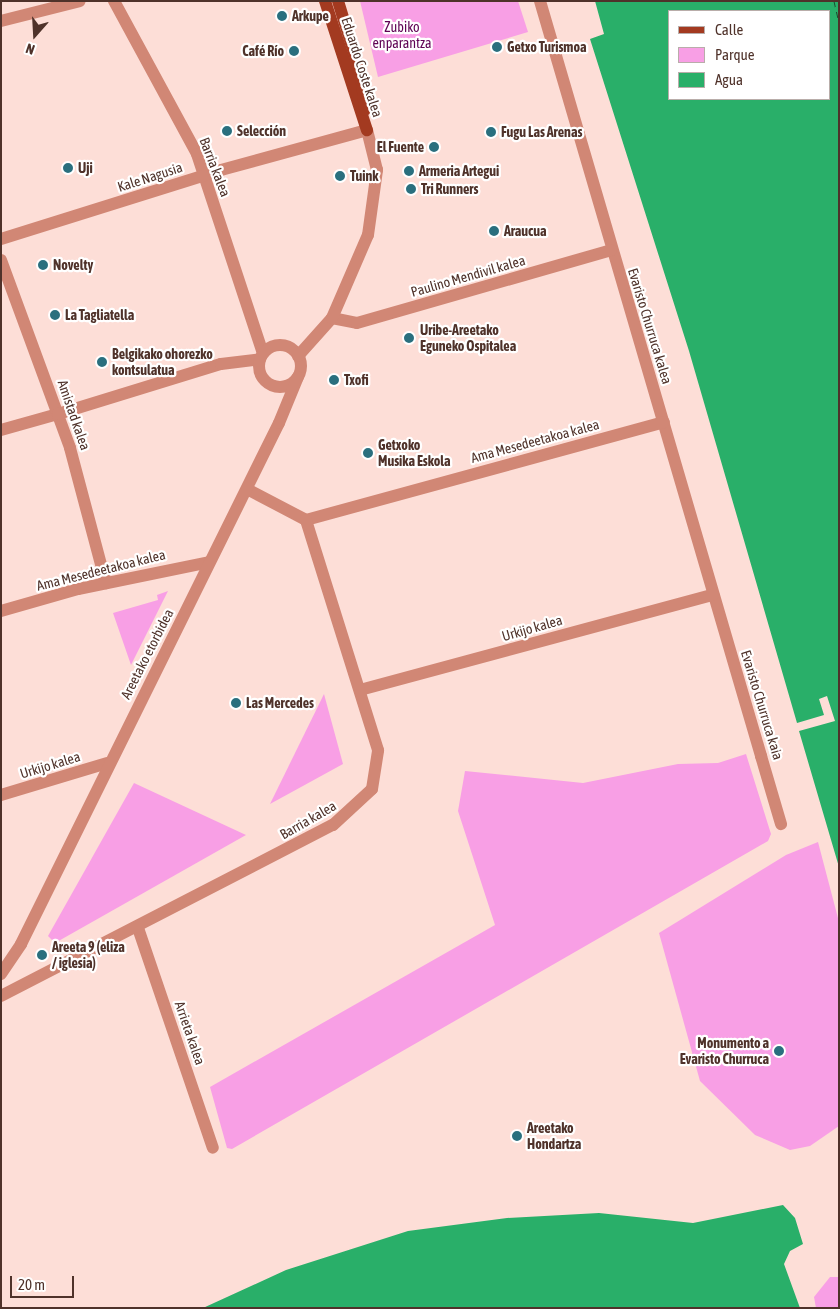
<!DOCTYPE html>
<html>
<head>
<meta charset="utf-8">
<style>
  body { margin:0 }
  #map { position:relative; width:840px; height:1309px; overflow:hidden; background:#fdded7; font-family:"Asap Condensed",sans-serif }
  div>[style] { position:absolute }
  [style*='--x'] { left:calc(var(--x)*1px); top:calc(var(--y)*1px); width:calc(var(--w)*1px); rotate:calc(var(--a)*1deg) }
  .green>* { inset:0; background:#f89fe5 }
  .water>* { inset:0; background:#29af69 }
  .ferry>* { height:1px; margin-top:-0.5px; transform-origin:0; background:repeating-linear-gradient(90deg,#1a4b2e 0 6px,transparent 0 11px) }
  .pedestrian>* { height:12px; margin:-6px; padding:0 6px; transform-origin:6px; border-radius:6px; background:#d18775 }
  .minor>* { height:12px; margin:-6px; padding:0 6px; transform-origin:6px; border-radius:6px; background:#d18775 }
  .tertiary>* { height:12px; margin:-6px; padding:0 6px; transform-origin:6px; border-radius:6px; background:#d18775 }
  .tertiary>.ring { margin:-6px; padding:0; box-sizing:content-box; background:none; border:12px solid #d18775; border-radius:50% }
  .primary>* { height:12px; margin:-6px; padding:0 6px; transform-origin:6px; border-radius:6px; background:#a33a20 }
  .dots>* { width:14px; height:14px; translate:-50% -50%; box-sizing:border-box; border:2px solid #fff; border-radius:50% }
  span { translate:-50% -50%; white-space:nowrap; text-align:center; line-height:1.15; -webkit-text-stroke:4.5px #fff; paint-order:stroke }
  .poi-label { font-size:14px; color:#4f322a; font-weight:700 }
  .left { translate:0 -50%; text-align:left }
  .right { translate:-100% -50%; text-align:right }
  .park-label { font-size:14px; color:#5f0354 }
  .street-label { font-size:14px; color:#4f322a }
  .frame { position:absolute; inset:0; border:2px solid #4f322a; pointer-events:none }
  .legend { position:absolute; left:668px; top:10px; width:162px; height:90px; box-sizing:border-box; background:#fff; border:1px solid #b9adaa; margin:0; padding:6px 9px; list-style:none; font-size:15px; color:#4f322a }
  .legend li { display:flex; align-items:center; gap:10px; height:25px }
  .legend b { width:25px; border:1px solid #b9adaa }
  .north { position:absolute; left:10px; top:10px; width:50px; height:50px; -webkit-text-stroke:4px #fff; paint-order:stroke; rotate:199deg; font-size:14px; font-weight:700; line-height:20px; text-align:center; color:#4f322a }
  .north::after { content:''; display:block; margin:auto; width:18px; height:22px; background:#4f322a; clip-path:polygon(50% 0,100% 100%,50% 72%,0 100%) }
  .scale { position:absolute; left:10px; top:1276px; width:64px; height:22px; box-sizing:border-box; border:2px solid #4f322a; border-top:0; padding-left:6px; font-size:15px; line-height:18px; white-space:nowrap; color:#4f322a; -webkit-text-stroke:4px #fff; paint-order:stroke }
</style>
</head>
<body>
<div id="map">
  <div class="green">
    <i style="clip-path:polygon(360px 1px,518px 1px,528px 32px,378px 77px)"></i>
    <i style="clip-path:polygon(168px 591px,131px 665px,113px 613px,158px 600px,157px 595px)"></i>
    <i style="clip-path:polygon(324px 694px,343px 764px,270px 804px)"></i>
    <i style="clip-path:polygon(746px 754px,771px 834px,768px 841px,232px 1149px,227px 1148px,210px 1087px,495px 925px,458px 811px,465px 771px,583px 783px,678px 764px,718px 763px)"></i>
    <i style="clip-path:polygon(134px 783px,246px 835px,55px 943px,48px 936px)"></i>
    <i style="clip-path:polygon(818px 842px,839px 922px,839px 1126px,810px 1146px,790px 1150px,755px 1135px,700px 1081px,659px 933px,786px 855px)"></i>
    <i style="clip-path:polygon(830px 1277px,839px 1277px,839px 1308px,816px 1308px,814px 1297px)"></i>
  </div>
  <div class="water">
    <i style="clip-path:polygon(evenodd,595px 1px,839px 1px,839px 867px,799px 731px,835px 721px,827px 696px,819px 699px,824px 715px,797px 723px,689px 351px,590px 39px,604px 34px,595px 1px,669px 11px,829px 11px,829px 99px,669px 99px,669px 11px)"></i>
    <i style="clip-path:polygon(783px 1205px,795px 1218px,803px 1244px,790px 1251px,784px 1264px,800px 1308px,203px 1308px,286px 1270px,408px 1231px,507px 1218px,599px 1213px,693px 1223px)"></i>
  </div>
  <div class="ferry">
    <i style="--x:834;--y:1;--w:22;--a:77"></i>
  </div>
  <div class="pedestrian">
    <i style="--x:1;--y:21;--w:81;--a:-14.2"></i>
    <i style="--x:1;--y:430;--w:59;--a:-15.7"></i>
    <i style="--x:761;--y:756;--w:71;--a:73.6"></i>
  </div>
  <div class="minor">
    <i style="--x:114;--y:1;--w:174;--a:61.5"></i>
    <i style="--x:197;--y:154;--w:210;--a:71.7"></i>
    <i style="--x:540;--y:1;--w:787;--a:73.68"></i>
    <i style="--x:1;--y:239;--w:231;--a:-17.4"></i>
    <i style="--x:221;--y:170;--w:151;--a:-15.3"></i>
    <i style="--x:1;--y:260;--w:200;--a:69.8"></i>
    <i style="--x:70;--y:448;--w:140;--a:75.1"></i>
    <i style="--x:332;--y:318;--w:25;--a:11"></i>
    <i style="--x:357;--y:323;--w:264;--a:-16"></i>
    <i style="--x:58;--y:414;--w:170;--a:-17.1"></i>
    <i style="--x:221;--y:364;--w:39;--a:-7"></i>
    <i style="--x:247;--y:489;--w:67;--a:27.7"></i>
    <i style="--x:306;--y:520;--w:371;--a:-15.3"></i>
    <i style="--x:1;--y:611;--w:80;--a:-15.9"></i>
    <i style="--x:78;--y:589;--w:134;--a:-11.6"></i>
    <i style="--x:360;--y:690;--w:366;--a:-15.1"></i>
    <i style="--x:1;--y:795;--w:111;--a:-16.8"></i>
    <i style="--x:138;--y:928;--w:232;--a:71.2"></i>
    <i style="--x:1;--y:996;--w:373;--a:-27.3"></i>
    <i style="--x:333;--y:825;--w:53;--a:-42.7"></i>
    <i style="--x:372;--y:789;--w:39;--a:-81"></i>
    <i style="--x:378;--y:750;--w:241;--a:-107.4"></i>
  </div>
  <div class="tertiary">
    <i class="ring" style="left:259px;top:345px;width:30px;height:30px"></i>
    <i style="--x:298;--y:356;--w:51;--a:-48.2"></i>
    <i style="--x:332;--y:318;--w:90;--a:-66.6"></i>
    <i style="--x:368;--y:235;--w:66;--a:-82.1"></i>
    <i style="--x:377;--y:170;--w:41;--a:-104"></i>
    <i style="--x:1;--y:974;--w:36;--a:-56"></i>
    <i style="--x:21;--y:944;--w:581;--a:-63.66"></i>
    <i style="--x:279;--y:423;--w:50;--a:-67.6"></i>
  </div>
  <div class="primary">
    <i style="--x:325;--y:1;--w:136;--a:72"></i>
    <i style="--x:338;--y:1;--w:78;--a:73"></i>
    <i style="--x:361;--y:76;--w:34;--a:83"></i>
  </div>
  <div class="dots">
    <i style="left:282px;top:16px;background:#2a6f7e"></i>
    <i style="left:497px;top:47px;background:#2a6f7e"></i>
    <i style="left:294px;top:51px;background:#2a6f7e"></i>
    <i style="left:227px;top:131px;background:#2a6f7e"></i>
    <i style="left:491px;top:132px;background:#2a6f7e"></i>
    <i style="left:434px;top:147px;background:#2a6f7e"></i>
    <i style="left:68px;top:168px;background:#2a6f7e"></i>
    <i style="left:409px;top:171px;background:#2a6f7e"></i>
    <i style="left:340px;top:176px;background:#2a6f7e"></i>
    <i style="left:411px;top:189px;background:#2a6f7e"></i>
    <i style="left:494px;top:231px;background:#2a6f7e"></i>
    <i style="left:43px;top:265px;background:#2a6f7e"></i>
    <i style="left:55px;top:315px;background:#2a6f7e"></i>
    <i style="left:409px;top:338px;background:#2a6f7e"></i>
    <i style="left:102px;top:362px;background:#2a6f7e"></i>
    <i style="left:334px;top:380px;background:#2a6f7e"></i>
    <i style="left:368px;top:453px;background:#2a6f7e"></i>
    <i style="left:236px;top:703px;background:#2a6f7e"></i>
    <i style="left:42px;top:955px;background:#2a6f7e"></i>
    <i style="left:779px;top:1051px;background:#2a6f7e"></i>
    <i style="left:517px;top:1136px;background:#2a6f7e"></i>
  </div>
  <div class="poi-label">
    <span class="left" style="left:292px;top:16px">Arkupe</span>
    <span class="left" style="left:507px;top:47px">Getxo Turismoa</span>
    <span class="right" style="left:284px;top:51px">Café Río</span>
    <span class="left" style="left:237px;top:131px">Selección</span>
    <span class="left" style="left:501px;top:132px">Fugu Las Arenas</span>
    <span class="right" style="left:424px;top:147px">El Fuente</span>
    <span class="left" style="left:78px;top:168px">Uji</span>
    <span class="left" style="left:419px;top:171px">Armeria Artegui</span>
    <span class="left" style="left:350px;top:176px">Tuink</span>
    <span class="left" style="left:421px;top:189px">Tri Runners</span>
    <span class="left" style="left:504px;top:231px">Araucua</span>
    <span class="left" style="left:53px;top:265px">Novelty</span>
    <span class="left" style="left:65px;top:315px">La Tagliatella</span>
    <span class="left" style="left:420px;top:338px">Uribe-Areetako<br>Eguneko Ospitalea</span>
    <span class="left" style="left:112px;top:362px">Belgikako ohorezko<br>kontsulatua</span>
    <span class="left" style="left:344px;top:380px">Txofi</span>
    <span class="left" style="left:378px;top:453px">Getxoko<br>Musika Eskola</span>
    <span class="left" style="left:246px;top:703px">Las Mercedes</span>
    <span class="left" style="left:52px;top:955px">Areeta 9 (eliza<br>/ iglesia)</span>
    <span class="right" style="left:769px;top:1051px">Monumento a<br>Evaristo Churruca</span>
    <span class="left" style="left:527px;top:1136px">Areetako<br>Hondartza</span>
  </div>
  <div class="park-label">
    <span style="left:402px;top:35px">Zubiko<br>enparantza</span>
  </div>
  <div class="street-label">
    <span style="left:362px;top:67px;rotate:72deg">Eduardo Coste kalea</span>
    <span style="left:215px;top:167px;rotate:69deg">Barria kalea</span>
    <span style="left:150px;top:177px;rotate:-18deg">Kale Nagusia</span>
    <span style="left:468px;top:276px;rotate:-16deg">Paulino Mendivil kalea</span>
    <span style="left:650px;top:326px;rotate:73deg">Evaristo Churruca kalea</span>
    <span style="left:74px;top:415px;rotate:71deg">Amistad kalea</span>
    <span style="left:535px;top:441px;rotate:-15deg">Ama Mesedeetakoa kalea</span>
    <span style="left:101px;top:570px;rotate:-14deg">Ama Mesedeetakoa kalea</span>
    <span style="left:532px;top:628px;rotate:-16deg">Urkijo kalea</span>
    <span style="left:147px;top:654px;rotate:-63deg">Areetako etorbidea</span>
    <span style="left:762px;top:705px;rotate:73deg">Evaristo Churruca kaia</span>
    <span style="left:50px;top:765px;rotate:-17deg">Urkijo kalea</span>
    <span style="left:308px;top:820px;rotate:-30deg">Barria kalea</span>
    <span style="left:190px;top:1033px;rotate:71deg">Arrieta kalea</span>
  </div>
  <div class="frame"></div>
  <ul class="legend">
  <li><b style="height:6px;background:#a33a20"></b>Calle</li>
  <li><b style="height:14px;background:#f89fe5"></b>Parque</li>
  <li><b style="height:14px;background:#29af69"></b>Agua</li>
  </ul>
  <div class="north">N</div>
  <div class="scale">20 m</div>
</div>
</body>
</html>
